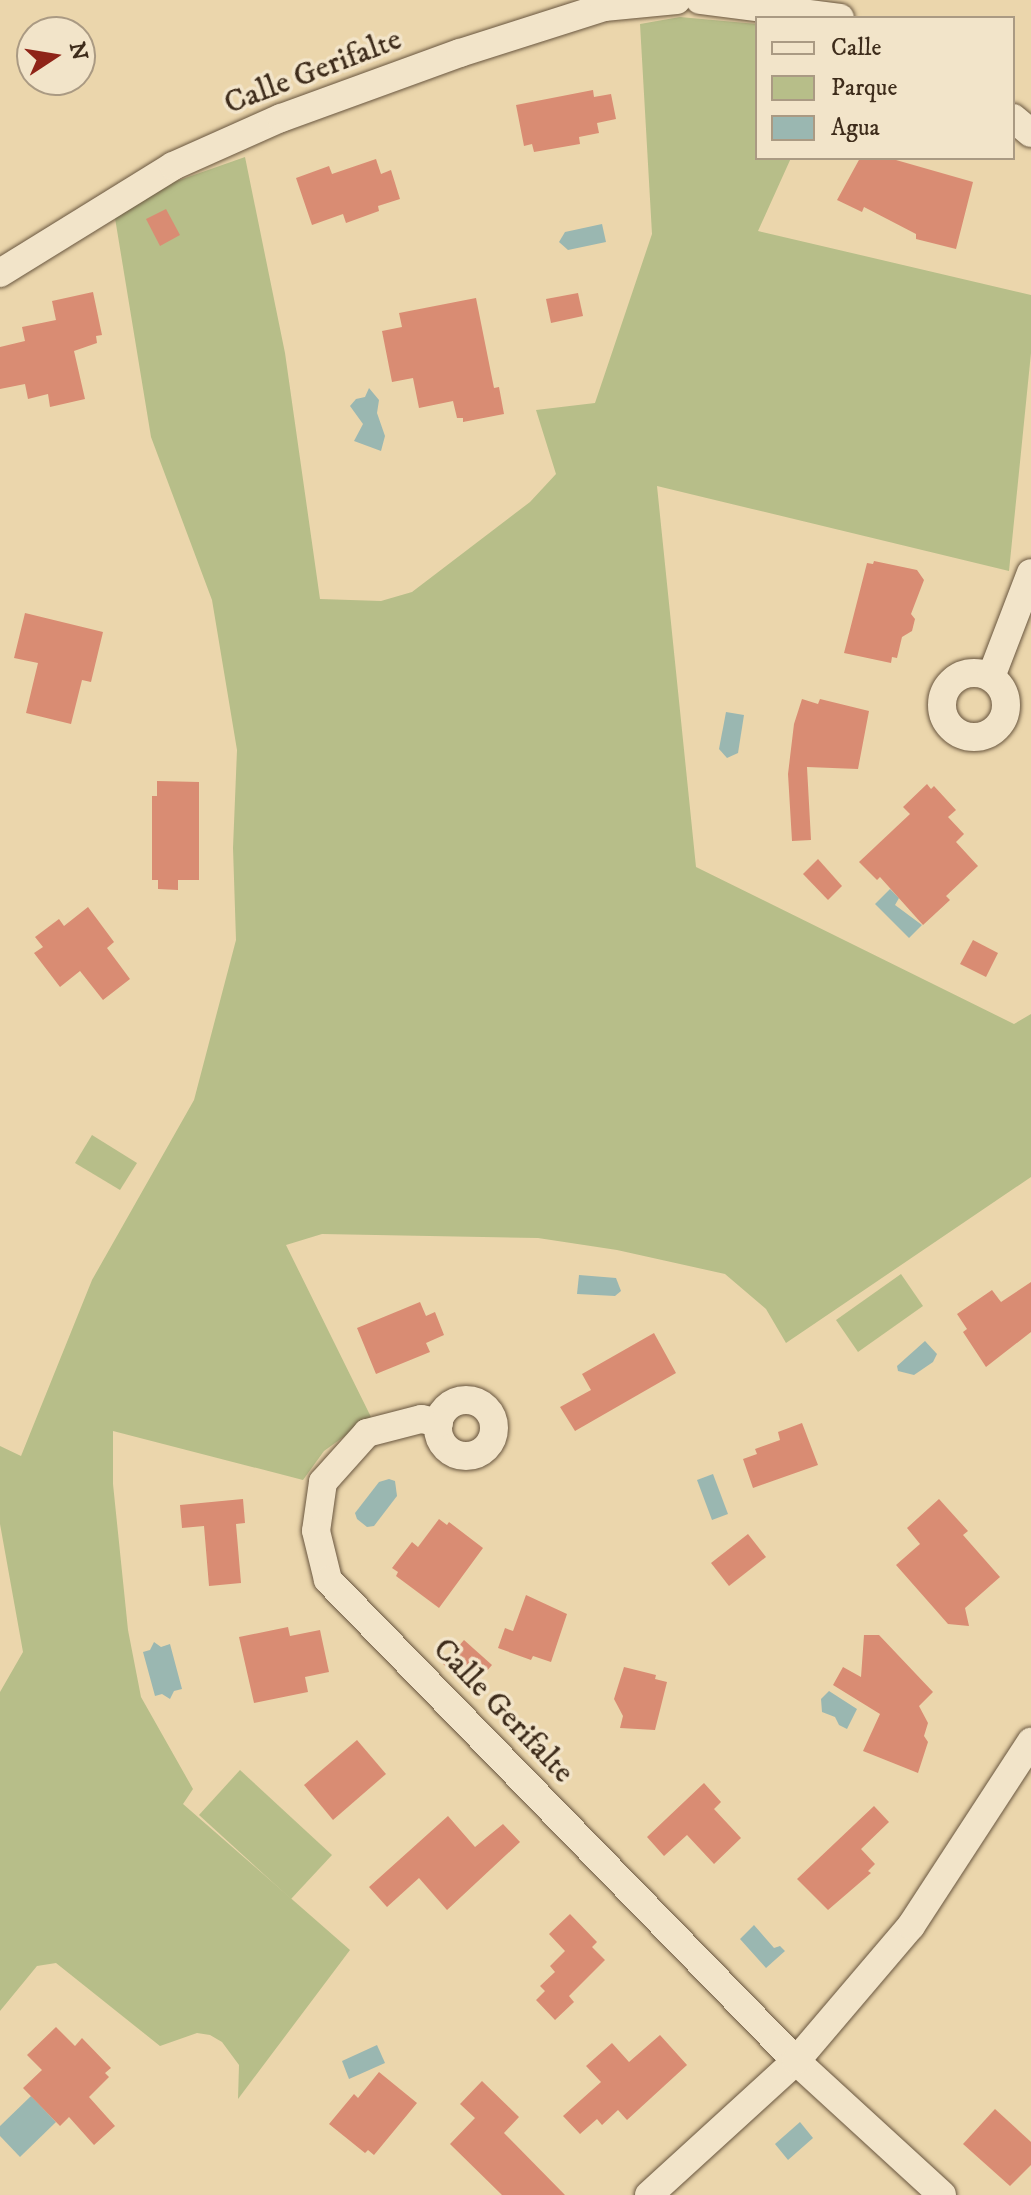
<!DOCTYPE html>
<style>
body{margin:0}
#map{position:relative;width:1031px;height:2195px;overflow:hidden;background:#ebd6ac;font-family:"IM FELL DW Pica",serif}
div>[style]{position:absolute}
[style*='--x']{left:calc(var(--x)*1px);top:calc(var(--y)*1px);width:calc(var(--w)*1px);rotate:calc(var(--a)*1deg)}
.green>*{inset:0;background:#b7be89}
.water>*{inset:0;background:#9ab7b1}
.building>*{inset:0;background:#d98c73}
.roads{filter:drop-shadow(0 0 2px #69563f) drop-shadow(0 0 2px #69563f)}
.minor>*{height:28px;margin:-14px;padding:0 14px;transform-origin:14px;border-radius:14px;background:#f2e4c9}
.minor>.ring{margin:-14px;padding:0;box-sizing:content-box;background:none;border:28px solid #f2e4c9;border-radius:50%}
span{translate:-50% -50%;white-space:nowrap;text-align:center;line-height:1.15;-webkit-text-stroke:7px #f2e4c9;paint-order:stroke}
.street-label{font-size:32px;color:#3e2c1b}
.legend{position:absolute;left:755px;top:16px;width:260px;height:144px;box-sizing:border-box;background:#f2e4c9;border:2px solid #aa9a83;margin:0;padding:10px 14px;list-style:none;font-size:24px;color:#3e2c1b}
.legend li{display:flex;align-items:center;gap:16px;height:40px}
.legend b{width:40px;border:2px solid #aa9a83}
.north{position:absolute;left:16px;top:16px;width:80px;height:80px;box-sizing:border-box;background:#f2e4c9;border:2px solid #aa9a83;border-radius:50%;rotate:78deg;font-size:22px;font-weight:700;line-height:32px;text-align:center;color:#3e2c1b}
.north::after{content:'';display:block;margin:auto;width:28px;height:36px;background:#8f2418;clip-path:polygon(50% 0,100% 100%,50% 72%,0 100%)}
</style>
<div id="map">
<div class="green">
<i style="clip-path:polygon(680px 17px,757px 24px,757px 158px,791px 158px,758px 231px,1031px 295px,1031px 353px,1009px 571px,657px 486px,696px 867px,1014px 1024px,1031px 1014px,1031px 1177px,786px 1343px,766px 1309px,725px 1274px,617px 1250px,538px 1238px,322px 1234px,286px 1245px,371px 1417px,324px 1451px,303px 1480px,113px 1431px,113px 1484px,128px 1630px,141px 1697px,193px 1789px,183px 1804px,350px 1950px,238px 2099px,239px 2065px,222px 2042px,210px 2035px,197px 2033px,160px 2046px,56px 1963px,37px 1966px,0 2011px,0 1692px,23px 1652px,0 1524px,0 1446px,21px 1456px,92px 1280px,194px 1100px,236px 940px,233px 848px,237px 750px,212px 600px,151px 437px,115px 218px,174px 182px,245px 157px,285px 353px,320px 599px,381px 601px,412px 592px,530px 502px,556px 474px,536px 410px,595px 403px,652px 234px,640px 24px)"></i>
<i style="clip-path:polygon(92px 1135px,137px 1163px,120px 1190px,75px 1163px)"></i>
<i style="clip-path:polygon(901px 1274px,923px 1306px,858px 1352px,836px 1320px)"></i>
<i style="clip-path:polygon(240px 1770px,332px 1855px,291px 1899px,199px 1815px)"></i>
</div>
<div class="water">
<i style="clip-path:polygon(602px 224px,606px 242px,568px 250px,559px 242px,565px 232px)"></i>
<i style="clip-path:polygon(369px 388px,379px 400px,377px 413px,385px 436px,381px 451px,354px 441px,363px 424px,350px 406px,356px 399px,365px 397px)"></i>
<i style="clip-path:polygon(726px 712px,744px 715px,738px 753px,727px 758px,719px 749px)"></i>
<i style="clip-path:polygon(890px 889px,899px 898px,895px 905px,922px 925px,909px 938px,875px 904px)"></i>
<i style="clip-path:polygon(579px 1275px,616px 1278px,621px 1291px,615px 1296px,577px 1294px)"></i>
<i style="clip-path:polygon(925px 1341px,937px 1354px,933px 1362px,914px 1375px,898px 1371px,897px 1366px)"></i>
<i style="clip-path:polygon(713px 1474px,728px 1514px,712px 1520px,697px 1480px)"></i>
<i style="clip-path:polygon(389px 1479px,395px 1481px,397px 1496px,374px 1526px,367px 1527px,357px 1519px,355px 1513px,379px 1482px)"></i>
<i style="clip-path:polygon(154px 1642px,161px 1647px,170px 1644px,182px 1689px,174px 1691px,170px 1699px,162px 1694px,155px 1696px,143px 1652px,150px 1650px)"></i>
<i style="clip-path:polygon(829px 1691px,857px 1709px,847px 1729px,839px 1725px,835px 1717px,822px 1712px,821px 1699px)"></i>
<i style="clip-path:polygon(754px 1925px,774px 1948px,780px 1946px,785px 1951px,766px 1968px,740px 1939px)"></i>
<i style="clip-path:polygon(377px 2045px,385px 2063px,349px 2079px,342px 2061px)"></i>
<i style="clip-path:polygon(31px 2096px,56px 2122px,20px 2157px,0 2136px,0 2126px)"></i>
<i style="clip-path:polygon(800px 2122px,813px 2138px,788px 2160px,775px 2144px)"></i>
</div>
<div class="building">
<i style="clip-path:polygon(593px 90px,594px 97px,611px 94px,616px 119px,597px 123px,599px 133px,579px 137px,580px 144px,534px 152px,532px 144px,524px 146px,516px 105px)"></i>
<i style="clip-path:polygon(860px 158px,889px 158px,973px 182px,956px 249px,916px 239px,916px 234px,864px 207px,862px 212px,837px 200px)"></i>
<i style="clip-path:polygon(376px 159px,381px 174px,391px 170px,400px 199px,378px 206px,379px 211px,346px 223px,343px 214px,312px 225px,296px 178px,329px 166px,332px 174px)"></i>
<i style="clip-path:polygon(166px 209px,180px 235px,160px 246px,146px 219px)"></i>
<i style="clip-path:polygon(93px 292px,102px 335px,96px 336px,97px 343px,74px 351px,85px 399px,50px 407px,48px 394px,28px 399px,25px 384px,0 389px,0 347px,25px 341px,22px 327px,56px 320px,52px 301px)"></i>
<i style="clip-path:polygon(578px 293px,583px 316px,551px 323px,546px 299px)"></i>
<i style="clip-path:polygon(476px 298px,494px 388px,499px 387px,504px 414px,463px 422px,463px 418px,457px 418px,453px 401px,419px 408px,413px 378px,392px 382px,382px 331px,402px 327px,399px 313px)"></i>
<i style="clip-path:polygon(874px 561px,917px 570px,924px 580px,911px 614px,915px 619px,912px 631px,902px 637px,897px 658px,892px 657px,891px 663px,844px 653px,867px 563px,873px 564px)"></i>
<i style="clip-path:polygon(25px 613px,103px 632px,91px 682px,82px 680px,71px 724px,26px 713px,38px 663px,14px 658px)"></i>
<i style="clip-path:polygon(802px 699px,818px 704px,820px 699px,869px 711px,858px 769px,807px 767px,811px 840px,792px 841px,788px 774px,794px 724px)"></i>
<i style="clip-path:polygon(157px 781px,199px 782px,199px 880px,178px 880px,178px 890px,158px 889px,158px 880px,152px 880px,152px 796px,157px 796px)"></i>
<i style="clip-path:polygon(927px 784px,931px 789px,934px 786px,956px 810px,948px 817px,964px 834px,956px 842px,978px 866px,946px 896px,950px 900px,923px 925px,880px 877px,877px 880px,859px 862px,910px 814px,903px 807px)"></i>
<i style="clip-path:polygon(818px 859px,842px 886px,828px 900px,803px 874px)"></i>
<i style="clip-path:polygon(88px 907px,114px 942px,107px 948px,130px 979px,103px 1000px,80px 971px,60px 987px,34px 953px,43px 947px,35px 937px,59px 919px,64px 926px)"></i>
<i style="clip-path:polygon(973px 940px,998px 953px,986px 977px,960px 964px)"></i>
<i style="clip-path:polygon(1031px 1282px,1031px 1332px,986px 1367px,963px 1332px,967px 1329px,957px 1314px,992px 1290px,1001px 1302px)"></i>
<i style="clip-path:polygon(420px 1302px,426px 1316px,435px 1312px,444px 1335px,426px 1343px,430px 1352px,376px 1374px,357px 1328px)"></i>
<i style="clip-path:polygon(654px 1333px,676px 1373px,575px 1431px,560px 1407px,591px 1390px,582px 1374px)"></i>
<i style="clip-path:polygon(802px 1423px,818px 1465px,753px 1488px,743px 1459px,757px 1454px,755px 1449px,780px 1440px,778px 1432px)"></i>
<i style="clip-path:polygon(243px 1499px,245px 1523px,236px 1524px,241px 1583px,209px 1586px,204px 1526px,182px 1528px,180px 1505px)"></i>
<i style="clip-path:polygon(939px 1499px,968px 1531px,963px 1535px,1000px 1577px,965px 1608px,969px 1626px,948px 1624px,896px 1565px,920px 1544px,907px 1528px)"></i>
<i style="clip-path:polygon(439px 1519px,447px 1525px,449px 1522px,483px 1548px,439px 1608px,396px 1576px,398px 1572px,392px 1568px,412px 1542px,418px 1547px)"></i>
<i style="clip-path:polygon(748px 1534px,766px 1557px,729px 1586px,711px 1563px)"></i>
<i style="clip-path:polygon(526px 1595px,567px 1614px,551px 1662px,533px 1656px,531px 1660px,498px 1648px,505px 1628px,513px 1631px)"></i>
<i style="clip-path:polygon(288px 1627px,290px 1636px,320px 1630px,329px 1672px,305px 1677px,308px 1692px,254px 1703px,239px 1637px)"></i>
<i style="clip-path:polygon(864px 1635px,879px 1635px,933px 1692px,919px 1706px,928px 1723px,924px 1736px,928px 1742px,918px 1773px,863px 1751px,880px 1714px,833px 1685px,843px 1667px,861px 1677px)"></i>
<i style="clip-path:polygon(464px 1640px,492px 1665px,471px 1689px,443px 1664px)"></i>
<i style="clip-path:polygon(624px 1667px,656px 1675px,655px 1679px,667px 1682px,655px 1730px,620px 1728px,623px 1716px,614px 1699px)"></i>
<i style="clip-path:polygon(357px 1740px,386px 1774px,333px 1820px,304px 1785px)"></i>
<i style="clip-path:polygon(704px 1783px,721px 1802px,714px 1809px,741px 1838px,714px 1864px,687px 1835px,664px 1856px,647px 1837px)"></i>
<i style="clip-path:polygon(874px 1806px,889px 1822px,861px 1849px,875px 1864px,868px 1871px,871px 1873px,828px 1910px,797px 1879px)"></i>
<i style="clip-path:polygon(448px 1816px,475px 1847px,503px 1824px,520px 1842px,447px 1910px,419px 1878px,387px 1907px,369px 1887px)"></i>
<i style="clip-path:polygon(570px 1914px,597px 1942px,592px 1947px,605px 1960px,569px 1996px,574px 2002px,555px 2020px,536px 2000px,545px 1991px,540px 1986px,555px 1972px,550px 1966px,565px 1951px,549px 1934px)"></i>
<i style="clip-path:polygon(56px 2027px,75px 2046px,82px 2038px,111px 2068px,105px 2073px,109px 2077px,89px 2097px,115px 2126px,94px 2145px,69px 2117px,60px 2126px,23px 2088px,42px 2070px,27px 2055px)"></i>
<i style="clip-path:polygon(660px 2035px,687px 2065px,627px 2120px,618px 2110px,602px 2125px,597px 2119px,580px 2134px,563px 2116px,601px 2082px,586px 2066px,612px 2043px,629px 2062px)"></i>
<i style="clip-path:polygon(379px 2072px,417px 2103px,374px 2155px,368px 2150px,365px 2153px,329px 2124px,354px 2094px,358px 2098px)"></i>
<i style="clip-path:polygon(482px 2081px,519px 2117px,504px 2133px,565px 2195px,502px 2195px,450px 2144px,475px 2118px,460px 2104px)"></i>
<i style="clip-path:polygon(995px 2109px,1031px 2142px,1031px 2165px,1010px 2186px,963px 2144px)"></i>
</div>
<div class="roads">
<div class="minor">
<i style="--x:700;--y:0;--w:141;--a:7.3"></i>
<i style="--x:1013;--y:118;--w:23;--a:40"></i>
<i style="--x:0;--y:273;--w:203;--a:-31.7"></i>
<i style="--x:173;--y:166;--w:118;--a:-24"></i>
<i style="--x:281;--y:118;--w:190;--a:-20"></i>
<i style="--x:460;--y:53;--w:151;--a:-17.7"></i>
<i style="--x:604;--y:7;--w:73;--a:-5.5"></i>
<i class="ring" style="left:942px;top:673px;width:36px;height:36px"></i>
<i style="--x:991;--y:677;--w:111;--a:-69"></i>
<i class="ring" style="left:438px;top:1400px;width:28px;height:28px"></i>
<i style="--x:439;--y:1423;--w:18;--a:-167"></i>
<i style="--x:421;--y:1419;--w:56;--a:165.5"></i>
<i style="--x:367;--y:1433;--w:66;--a:131.9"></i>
<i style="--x:323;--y:1482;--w:49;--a:98.1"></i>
<i style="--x:316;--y:1531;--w:50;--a:76.2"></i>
<i style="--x:328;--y:1580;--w:671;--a:45.78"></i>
<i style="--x:796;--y:2061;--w:198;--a:42.5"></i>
<i style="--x:649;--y:2195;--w:199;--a:-42.4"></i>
<i style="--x:796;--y:2061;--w:177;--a:-49.6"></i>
<i style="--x:911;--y:1926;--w:220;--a:-56.9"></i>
</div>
</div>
<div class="street-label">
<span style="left:313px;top:72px;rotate:-21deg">Calle Gerifalte</span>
<span style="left:503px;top:1711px;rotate:46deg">Calle Gerifalte</span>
</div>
<ul class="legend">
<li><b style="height:10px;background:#f2e4c9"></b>Calle</li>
<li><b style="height:22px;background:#b7be89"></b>Parque</li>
<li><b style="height:22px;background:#9ab7b1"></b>Agua</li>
</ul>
<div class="north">N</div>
</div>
